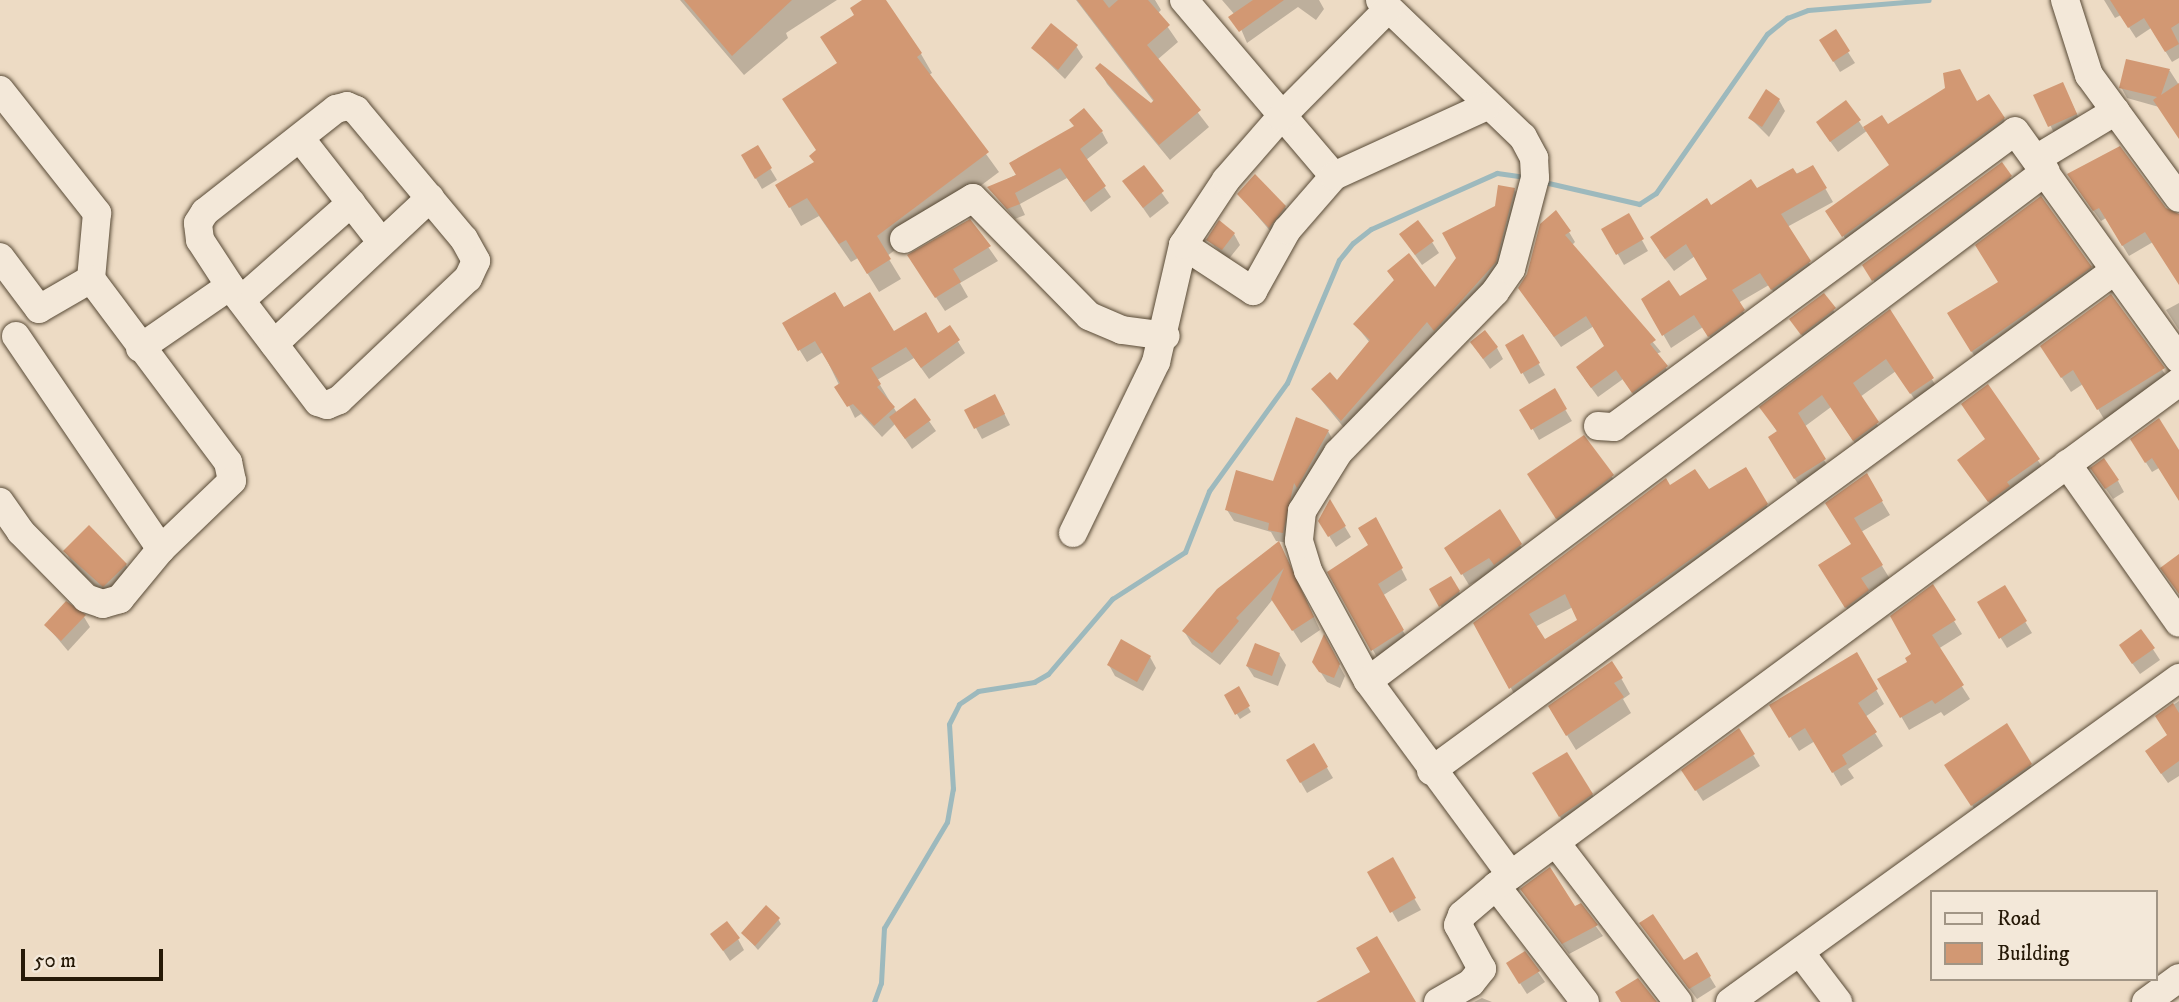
<!DOCTYPE html>
<style>
body{margin:0}
#map{position:relative;width:2179px;height:1002px;overflow:hidden;background:#eddbc4;font-family:"IM FELL DW Pica",serif}
div>[style]{position:absolute}
[style*='--x']{left:calc(var(--x)*1px);top:calc(var(--y)*1px);width:calc(var(--w)*1px);rotate:calc(var(--a)*1deg)}
.shadow>*{inset:0;background:#0003}
.stream>*{height:5px;margin:-2.5px;padding:0 2.5px;transform-origin:2.5px;border-radius:2.5px;background:#9db9bd}
.building>*{inset:0;background:#d29873}
.roads{filter:drop-shadow(0 0 2px #584a36) drop-shadow(0 0 2px #584a36)}
.minor>*{height:28px;margin:-14px;padding:0 14px;transform-origin:14px;border-radius:14px;background:#f3e8d9}
span{translate:-50% -50%;white-space:nowrap;text-align:center;line-height:1.15;-webkit-text-stroke:5px #f3e8d9;paint-order:stroke}
.legend{position:absolute;left:1930px;top:890px;width:228px;height:91px;box-sizing:border-box;background:#f3e8d9;border:2px solid #a19585;margin:0;padding:9px 12px;list-style:none;font-size:21px;color:#261907}
.legend li{display:flex;align-items:center;gap:14px;height:35px}
.legend b{width:35px;border:2px solid #a19585}
.scale{position:absolute;left:21px;top:949px;width:142px;height:32px;box-sizing:border-box;border:4px solid #261907;border-top:0;padding-left:9px;font-size:21px;line-height:24px;white-space:nowrap;color:#261907;-webkit-text-stroke:5px #f3e8d9;paint-order:stroke}
</style>
<div id="map">
<div class="shadow">
<i style="clip-path:polygon(680px 0,837px 0,786px 33px,788px 38px,744px 75px)"></i>
<i style="clip-path:polygon(865px 0,884px 0,921px 54px,932px 73px,929px 75px,999px 172px,887px 256px,901px 279px,879px 292px,858px 258px,851px 262px,819px 216px,801px 226px,777px 185px,815px 163px,838px 64px)"></i>
<i style="clip-path:polygon(1076px 0,1155px 0,1161px 10px,1158px 13px,1178px 42px,1157px 60px,1209px 127px,1170px 160px,1107px 84px,1098px 68px,1151px 105px,1154px 102px)"></i>
<i style="clip-path:polygon(1222px 0,1319px 0,1324px 9px,1316px 20px,1298px 7px,1247px 43px,1235px 15px)"></i>
<i style="clip-path:polygon(2104px 0,2179px 0,2179px 58px,2172px 62px,2151px 28px,2136px 38px,2121px 15px,2115px 18px)"></i>
<i style="clip-path:polygon(1835px 32px,1855px 63px,1840px 72px,1821px 41px)"></i>
<i style="clip-path:polygon(1076px 46px,1083px 57px,1065px 79px,1033px 48px)"></i>
<i style="clip-path:polygon(2127px 61px,2170px 71px,2179px 85px,2179px 137px,2159px 107px,2127px 98px,2121px 87px)"></i>
<i style="clip-path:polygon(1947px 88px,2004px 119px,2010px 129px,1851px 247px,1834px 222px,1891px 166px,1868px 130px,1838px 152px,1824px 133px,1846px 102px,1864px 129px,1882px 117px,1888px 126px)"></i>
<i style="clip-path:polygon(2068px 95px,2082px 125px,2056px 137px,2036px 96px)"></i>
<i style="clip-path:polygon(1779px 100px,1785px 111px,1769px 137px,1750px 118px)"></i>
<i style="clip-path:polygon(1102px 132px,1108px 143px,1086px 160px,1111px 197px,1091px 212px,1067px 178px,1020px 204px,1025px 215px,1015px 219px,989px 188px)"></i>
<i style="clip-path:polygon(757px 147px,777px 180px,762px 189px,743px 156px)"></i>
<i style="clip-path:polygon(1143px 167px,1169px 203px,1150px 218px,1125px 182px)"></i>
<i style="clip-path:polygon(1813px 167px,1833px 202px,1787px 227px,1817px 275px,1780px 302px,1769px 285px,1738px 303px,1751px 324px,1717px 348px,1703px 327px,1671px 348px,1643px 299px,1679px 299px,1709px 279px,1695px 256px,1674px 271px,1659px 251px,1711px 207px)"></i>
<i style="clip-path:polygon(2010px 177px,2018px 190px,1881px 292px,1872px 278px)"></i>
<i style="clip-path:polygon(2075px 185px,2164px 209px,2179px 223px,2179px 283px,2153px 242px,2129px 256px,2106px 218px,2101px 221px)"></i>
<i style="clip-path:polygon(1514px 189px,1522px 203px,1503px 276px,1349px 434px,1313px 390px,1337px 383px,1370px 343px,1355px 324px,1395px 282px,1389px 271px,1435px 290px)"></i>
<i style="clip-path:polygon(1239px 194px,1285px 207px,1291px 218px,1276px 238px)"></i>
<i style="clip-path:polygon(1628px 215px,1648px 251px,1624px 265px,1604px 230px)"></i>
<i style="clip-path:polygon(970px 221px,998px 261px,960px 283px,968px 297px,945px 311px,918px 270px)"></i>
<i style="clip-path:polygon(1542px 225px,1569px 232px,1575px 242px,1572px 245px,1661px 352px,1656px 354px,1673px 378px,1639px 403px,1623px 379px,1598px 397px,1584px 378px,1606px 347px,1594px 326px,1561px 347px,1527px 299px)"></i>
<i style="clip-path:polygon(1234px 234px,1240px 245px,1228px 260px,1208px 240px)"></i>
<i style="clip-path:polygon(1432px 242px,1439px 253px,1422px 265px,1408px 245px)"></i>
<i style="clip-path:polygon(2091px 267px,2098px 281px,1980px 365px,1949px 314px)"></i>
<i style="clip-path:polygon(1823px 295px,1840px 320px,1808px 344px,1791px 319px)"></i>
<i style="clip-path:polygon(2111px 296px,2172px 384px,2107px 424px,2083px 384px,2071px 392px,2051px 361px)"></i>
<i style="clip-path:polygon(2179px 303px,2179px 330px,2166px 310px)"></i>
<i style="clip-path:polygon(844px 310px,893px 333px,937px 335px,949px 327px,965px 353px,929px 379px,914px 358px,877px 380px,897px 413px,929px 421px,936px 431px,912px 449px,895px 424px,882px 437px,861px 414px,855px 418px,823px 352px,807px 362px,784px 324px)"></i>
<i style="clip-path:polygon(1889px 312px,1940px 392px,1919px 406px,1896px 371px,1860px 397px,1885px 437px,1862px 454px,1831px 407px,1804px 427px,1832px 473px,1803px 492px,1778px 452px,1778px 433px,1762px 408px)"></i>
<i style="clip-path:polygon(1523px 337px,1545px 375px,1529px 384px,1507px 346px)"></i>
<i style="clip-path:polygon(1472px 343px,1497px 348px,1503px 359px,1490px 369px)"></i>
<i style="clip-path:polygon(1988px 386px,2047px 474px,1998px 515px,1959px 460px,1986px 440px)"></i>
<i style="clip-path:polygon(1554px 391px,1572px 421px,1539px 440px,1522px 410px)"></i>
<i style="clip-path:polygon(1001px 407px,1010px 425px,982px 439px,966px 410px)"></i>
<i style="clip-path:polygon(1328px 431px,1334px 442px,1289px 543px,1276px 541px,1271px 532px,1234px 521px,1227px 510px,1274px 483px)"></i>
<i style="clip-path:polygon(1584px 437px,1621px 490px,1565px 532px,1538px 489px)"></i>
<i style="clip-path:polygon(2138px 450px,2179px 451px,2179px 499px,2159px 468px,2152px 472px)"></i>
<i style="clip-path:polygon(evenodd,1745px 469px,1774px 518px,1518px 701px,1476px 623px,1670px 488px,1708px 492px,1745px 469px,1573px 607px,1580px 620px,1544px 642px,1535px 627px,1573px 607px)"></i>
<i style="clip-path:polygon(1866px 475px,1890px 515px,1861px 532px,1890px 579px,1868px 592px,1875px 604px,1854px 620px,1828px 579px,1853px 545px,1835px 517px)"></i>
<i style="clip-path:polygon(2099px 479px,2118px 481px,2124px 492px,2113px 499px)"></i>
<i style="clip-path:polygon(1499px 512px,1527px 556px,1469px 585px,1447px 549px)"></i>
<i style="clip-path:polygon(1320px 521px,1345px 527px,1351px 537px,1336px 547px)"></i>
<i style="clip-path:polygon(1382px 530px,1407px 580px,1382px 596px,1409px 641px,1379px 661px,1330px 572px,1370px 546px)"></i>
<i style="clip-path:polygon(65px 551px,126px 565px,135px 582px,114px 602px,75px 568px)"></i>
<i style="clip-path:polygon(1286px 557px,1320px 630px,1301px 643px,1273px 599px,1220px 665px,1192px 644px,1184px 631px)"></i>
<i style="clip-path:polygon(1451px 578px,1465px 602px,1447px 616px,1431px 590px)"></i>
<i style="clip-path:polygon(1933px 587px,1962px 634px,1938px 649px,1970px 699px,1944px 716px,1941px 712px,1909px 730px,1880px 680px,1910px 663px)"></i>
<i style="clip-path:polygon(2004px 587px,2032px 633px,2007px 648px,1979px 603px)"></i>
<i style="clip-path:polygon(84px 617px,90px 627px,68px 651px,46px 625px)"></i>
<i style="clip-path:polygon(2141px 631px,2160px 660px,2140px 674px,2127px 656px)"></i>
<i style="clip-path:polygon(1324px 638px,1345px 676px,1340px 688px,1327px 682px,1314px 662px)"></i>
<i style="clip-path:polygon(1279px 654px,1286px 665px,1278px 686px,1254px 677px,1247px 666px)"></i>
<i style="clip-path:polygon(1856px 654px,1884px 704px,1865px 717px,1883px 746px,1848px 769px,1854px 778px,1841px 786px,1815px 741px,1799px 751px,1779px 719px)"></i>
<i style="clip-path:polygon(1150px 657px,1156px 668px,1143px 691px,1115px 676px,1109px 665px)"></i>
<i style="clip-path:polygon(1621px 678px,1630px 694px,1623px 699px,1631px 713px,1576px 750px,1550px 707px)"></i>
<i style="clip-path:polygon(1238px 689px,1251px 712px,1240px 719px,1226px 696px)"></i>
<i style="clip-path:polygon(2179px 701px,2179px 776px,2168px 783px,2153px 762px,2169px 736px,2157px 716px)"></i>
<i style="clip-path:polygon(1738px 730px,1760px 766px,1703px 801px,1690px 781px)"></i>
<i style="clip-path:polygon(1314px 746px,1333px 778px,1307px 793px,1288px 760px)"></i>
<i style="clip-path:polygon(2030px 765px,2038px 779px,1981px 819px,1955px 779px)"></i>
<i style="clip-path:polygon(1544px 791px,1592px 794px,1601px 811px,1570px 833px)"></i>
<i style="clip-path:polygon(1392px 860px,1421px 910px,1398px 922px,1370px 873px)"></i>
<i style="clip-path:polygon(1522px 890px,1574px 909px,1580px 905px,1603px 936px,1569px 954px)"></i>
<i style="clip-path:polygon(778px 919px,781px 924px,758px 950px,743px 933px)"></i>
<i style="clip-path:polygon(1641px 924px,1683px 962px,1696px 954px,1716px 987px,1697px 999px)"></i>
<i style="clip-path:polygon(712px 934px,738px 939px,744px 950px,730px 961px)"></i>
<i style="clip-path:polygon(1538px 972px,1545px 982px,1527px 994px,1514px 974px)"></i>
<i style="clip-path:polygon(1482px 998px,1492px 1002px,1474px 1002px)"></i>
</div>
<div class="stream">
<i style="--x:1544;--y:182;--w:98;--a:13"></i>
<i style="--x:1639;--y:204;--w:20;--a:-33"></i>
<i style="--x:1656;--y:193;--w:194;--a:-55.1"></i>
<i style="--x:1767;--y:34;--w:26;--a:-39"></i>
<i style="--x:1787;--y:18;--w:22;--a:-21"></i>
<i style="--x:1808;--y:10;--w:121;--a:-4.7"></i>
<i style="--x:874;--y:1002;--w:20;--a:-70"></i>
<i style="--x:881;--y:983;--w:55;--a:-86.9"></i>
<i style="--x:884;--y:928;--w:123;--a:-59.3"></i>
<i style="--x:947;--y:822;--w:34;--a:-80"></i>
<i style="--x:953;--y:789;--w:65;--a:-93.5"></i>
<i style="--x:949;--y:724;--w:22;--a:-63"></i>
<i style="--x:959;--y:704;--w:23;--a:-34"></i>
<i style="--x:978;--y:691;--w:57;--a:-9.1"></i>
<i style="--x:1034;--y:682;--w:16;--a:-30"></i>
<i style="--x:1048;--y:674;--w:99;--a:-49.5"></i>
<i style="--x:1112;--y:599;--w:87;--a:-32.8"></i>
<i style="--x:1185;--y:552;--w:66;--a:-68.5"></i>
<i style="--x:1209;--y:491;--w:133;--a:-54.2"></i>
<i style="--x:1287;--y:383;--w:134;--a:-67.1"></i>
<i style="--x:1339;--y:260;--w:22;--a:-51"></i>
<i style="--x:1353;--y:243;--w:23;--a:-38"></i>
<i style="--x:1371;--y:229;--w:138;--a:-24"></i>
<i style="--x:1497;--y:173;--w:30;--a:8"></i>
</div>
<div class="building">
<i style="clip-path:polygon(684px 0,792px 0,732px 56px)"></i>
<i style="clip-path:polygon(862px 0,886px 0,922px 53px,917px 57px,989px 152px,877px 236px,891px 259px,867px 274px,846px 240px,839px 244px,807px 198px,789px 208px,775px 185px,814px 162px,809px 156px,816px 150px,782px 99px,837px 63px,820px 37px,854px 15px,850px 8px)"></i>
<i style="clip-path:polygon(1077px 0,1103px 0,1109px 8px,1118px 0,1148px 0,1170px 25px,1147px 45px,1201px 110px,1159px 145px,1095px 68px,1100px 63px,1151px 103px,1154px 100px)"></i>
<i style="clip-path:polygon(1253px 0,1284px 0,1239px 32px,1228px 17px)"></i>
<i style="clip-path:polygon(2110px 0,2179px 0,2179px 23px,2171px 28px,2179px 44px,2165px 52px,2144px 18px,2128px 28px)"></i>
<i style="clip-path:polygon(1051px 23px,1078px 45px,1058px 70px,1031px 48px)"></i>
<i style="clip-path:polygon(1836px 29px,1850px 51px,1833px 62px,1819px 40px)"></i>
<i style="clip-path:polygon(2126px 59px,2170px 69px,2161px 95px,2179px 83px,2179px 139px,2153px 100px,2157px 97px,2119px 88px)"></i>
<i style="clip-path:polygon(1960px 69px,1977px 101px,1989px 94px,2005px 118px,1842px 237px,1825px 211px,1889px 165px,1863px 127px,1882px 115px,1888px 124px,1945px 88px,1943px 73px)"></i>
<i style="clip-path:polygon(2063px 82px,2077px 114px,2048px 127px,2033px 95px)"></i>
<i style="clip-path:polygon(1766px 89px,1780px 99px,1762px 127px,1748px 118px)"></i>
<i style="clip-path:polygon(1846px 100px,1861px 120px,1830px 142px,1816px 122px)"></i>
<i style="clip-path:polygon(1084px 108px,1103px 131px,1080px 149px,1106px 186px,1084px 202px,1060px 168px,1015px 193px,1020px 204px,1007px 209px,987px 187px,1016px 175px,1009px 163px,1074px 126px,1069px 120px)"></i>
<i style="clip-path:polygon(758px 145px,772px 168px,755px 179px,741px 155px)"></i>
<i style="clip-path:polygon(2120px 146px,2166px 208px,2179px 214px,2179px 285px,2145px 232px,2122px 246px,2099px 208px,2093px 211px,2067px 174px)"></i>
<i style="clip-path:polygon(2002px 162px,2012px 176px,1872px 281px,1862px 265px)"></i>
<i style="clip-path:polygon(1144px 165px,1164px 191px,1143px 208px,1122px 181px)"></i>
<i style="clip-path:polygon(1813px 165px,1827px 188px,1781px 214px,1811px 261px,1771px 290px,1760px 273px,1732px 290px,1745px 310px,1708px 337px,1694px 315px,1662px 336px,1641px 299px,1669px 280px,1680px 296px,1707px 279px,1686px 244px,1665px 259px,1650px 237px,1707px 198px,1711px 205px,1751px 179px,1757px 188px,1793px 168px,1797px 174px)"></i>
<i style="clip-path:polygon(1255px 174px,1286px 206px,1269px 228px,1237px 194px)"></i>
<i style="clip-path:polygon(1498px 185px,1515px 188px,1496px 262px,1434px 331px,1427px 322px,1341px 421px,1311px 389px,1330px 372px,1337px 380px,1370px 340px,1353px 324px,1394px 280px,1387px 271px,1409px 253px,1435px 287px,1456px 258px,1442px 233px,1495px 206px)"></i>
<i style="clip-path:polygon(2041px 196px,2092px 267px,1971px 352px,1947px 313px,1998px 282px,1975px 245px)"></i>
<i style="clip-path:polygon(1556px 210px,1571px 231px,1565px 235px,1656px 340px,1650px 344px,1668px 366px,1632px 393px,1616px 370px,1591px 388px,1576px 367px,1604px 346px,1586px 316px,1554px 337px,1518px 288px,1527px 274px,1540px 224px)"></i>
<i style="clip-path:polygon(1629px 213px,1644px 239px,1616px 255px,1601px 229px)"></i>
<i style="clip-path:polygon(970px 219px,991px 246px,953px 269px,961px 282px,935px 298px,907px 255px)"></i>
<i style="clip-path:polygon(1219px 220px,1235px 233px,1222px 250px,1206px 240px)"></i>
<i style="clip-path:polygon(1418px 220px,1434px 241px,1415px 255px,1399px 234px)"></i>
<i style="clip-path:polygon(835px 292px,844px 307px,870px 292px,894px 331px,926px 312px,938px 333px,950px 325px,960px 340px,921px 368px,906px 347px,871px 368px,881px 384px,877px 387px,895px 407px,874px 426px,853px 404px,847px 407px,834px 387px,840px 383px,815px 341px,798px 351px,782px 323px)"></i>
<i style="clip-path:polygon(1824px 293px,1836px 308px,1801px 335px,1789px 319px)"></i>
<i style="clip-path:polygon(2111px 294px,2165px 368px,2097px 410px,2073px 370px,2061px 378px,2040px 346px)"></i>
<i style="clip-path:polygon(1890px 309px,1934px 378px,1910px 394px,1886px 359px,1853px 383px,1879px 422px,1853px 441px,1822px 395px,1798px 413px,1826px 459px,1794px 479px,1768px 437px,1777px 431px,1759px 407px)"></i>
<i style="clip-path:polygon(1485px 330px,1498px 347px,1483px 359px,1470px 342px)"></i>
<i style="clip-path:polygon(1523px 334px,1540px 363px,1521px 374px,1505px 345px)"></i>
<i style="clip-path:polygon(1988px 384px,2040px 459px,2007px 482px,2010px 486px,1988px 502px,1957px 460px,1985px 439px,1961px 404px)"></i>
<i style="clip-path:polygon(1555px 388px,1567px 409px,1531px 430px,1519px 410px)"></i>
<i style="clip-path:polygon(995px 394px,1005px 414px,974px 429px,964px 410px)"></i>
<i style="clip-path:polygon(915px 398px,931px 420px,905px 439px,889px 417px)"></i>
<i style="clip-path:polygon(1296px 417px,1329px 430px,1297px 488px,1294px 483px,1283px 533px,1268px 530px,1269px 523px,1225px 510px,1236px 470px,1273px 481px)"></i>
<i style="clip-path:polygon(2159px 418px,2179px 450px,2179px 501px,2152px 458px,2145px 463px,2130px 439px)"></i>
<i style="clip-path:polygon(1584px 435px,1614px 475px,1556px 519px,1527px 474px)"></i>
<i style="clip-path:polygon(2104px 458px,2119px 480px,2105px 489px,2090px 468px)"></i>
<i style="clip-path:polygon(evenodd,1746px 467px,1768px 504px,1509px 689px,1473px 623px,1666px 478px,1670px 485px,1695px 469px,1709px 489px,1746px 467px,1565px 594px,1577px 620px,1545px 639px,1529px 614px,1565px 594px)"></i>
<i style="clip-path:polygon(1867px 473px,1883px 501px,1854px 518px,1883px 565px,1861px 578px,1869px 590px,1845px 608px,1818px 565px,1851px 544px,1825px 503px)"></i>
<i style="clip-path:polygon(1330px 499px,1346px 526px,1328px 537px,1318px 521px)"></i>
<i style="clip-path:polygon(1500px 509px,1522px 544px,1494px 565px,1489px 558px,1461px 575px,1444px 548px)"></i>
<i style="clip-path:polygon(1376px 517px,1403px 568px,1378px 584px,1404px 630px,1371px 651px,1327px 572px,1368px 545px,1358px 528px)"></i>
<i style="clip-path:polygon(89px 525px,127px 564px,103px 587px,63px 551px)"></i>
<i style="clip-path:polygon(1279px 541px,1314px 617px,1292px 631px,1271px 599px,1284px 568px,1236px 618px,1239px 621px,1212px 653px,1182px 631px,1217px 589px)"></i>
<i style="clip-path:polygon(2179px 554px,2179px 594px,2160px 568px)"></i>
<i style="clip-path:polygon(1451px 576px,1460px 591px,1439px 607px,1429px 589px)"></i>
<i style="clip-path:polygon(1933px 584px,1956px 620px,1932px 635px,1964px 685px,1935px 704px,1932px 700px,1900px 718px,1877px 679px,1907px 662px,1905px 658px,1911px 654px,1890px 616px)"></i>
<i style="clip-path:polygon(2005px 585px,2027px 621px,1999px 639px,1977px 602px)"></i>
<i style="clip-path:polygon(66px 601px,86px 615px,61px 641px,44px 625px)"></i>
<i style="clip-path:polygon(2141px 629px,2155px 648px,2132px 664px,2119px 645px)"></i>
<i style="clip-path:polygon(1324px 634px,1340px 664px,1334px 678px,1319px 672px,1312px 662px)"></i>
<i style="clip-path:polygon(1121px 639px,1151px 656px,1137px 682px,1107px 665px)"></i>
<i style="clip-path:polygon(1255px 643px,1280px 653px,1272px 676px,1246px 666px)"></i>
<i style="clip-path:polygon(1857px 652px,1878px 689px,1858px 703px,1877px 732px,1842px 755px,1847px 764px,1832px 773px,1805px 728px,1789px 738px,1769px 705px)"></i>
<i style="clip-path:polygon(1612px 661px,1623px 678px,1614px 683px,1624px 697px,1566px 736px,1548px 706px)"></i>
<i style="clip-path:polygon(1239px 686px,1250px 706px,1235px 715px,1224px 695px)"></i>
<i style="clip-path:polygon(2173px 703px,2179px 713px,2179px 761px,2161px 774px,2145px 751px,2167px 735px,2155px 716px)"></i>
<i style="clip-path:polygon(2007px 723px,2032px 764px,1971px 806px,1944px 765px)"></i>
<i style="clip-path:polygon(1739px 728px,1755px 754px,1695px 791px,1681px 770px)"></i>
<i style="clip-path:polygon(1314px 743px,1328px 767px,1300px 783px,1286px 760px)"></i>
<i style="clip-path:polygon(1567px 752px,1593px 794px,1559px 817px,1532px 773px)"></i>
<i style="clip-path:polygon(1393px 857px,1416px 898px,1390px 913px,1367px 872px)"></i>
<i style="clip-path:polygon(1550px 867px,1575px 906px,1581px 903px,1598px 925px,1562px 944px,1520px 889px)"></i>
<i style="clip-path:polygon(766px 905px,780px 918px,755px 946px,741px 933px)"></i>
<i style="clip-path:polygon(1653px 914px,1684px 960px,1697px 952px,1711px 976px,1689px 989px,1639px 923px)"></i>
<i style="clip-path:polygon(727px 921px,740px 938px,723px 951px,710px 934px)"></i>
<i style="clip-path:polygon(1377px 936px,1416px 1002px,1316px 1002px,1370px 972px,1356px 948px)"></i>
<i style="clip-path:polygon(1525px 951px,1540px 971px,1519px 984px,1506px 963px)"></i>
<i style="clip-path:polygon(1638px 978px,1657px 1002px,1621px 1002px,1615px 992px)"></i>
</div>
<div class="roads">
<div class="minor">
<i style="--x:1184;--y:0;--w:231;--a:49.6"></i>
<i style="--x:1380;--y:0;--w:198;--a:43.8"></i>
<i style="--x:1523;--y:137;--w:24;--a:62"></i>
<i style="--x:1534;--y:158;--w:20;--a:87"></i>
<i style="--x:1535;--y:178;--w:94;--a:104.8"></i>
<i style="--x:1511;--y:269;--w:28;--a:125"></i>
<i style="--x:1495;--y:292;--w:225;--a:134.3"></i>
<i style="--x:1338;--y:453;--w:68;--a:121.8"></i>
<i style="--x:1302;--y:511;--w:30;--a:96"></i>
<i style="--x:1299;--y:541;--w:31;--a:73"></i>
<i style="--x:1308;--y:571;--w:125;--a:61.4"></i>
<i style="--x:1368;--y:681;--w:241;--a:53.6"></i>
<i style="--x:2065;--y:0;--w:79;--a:72.3"></i>
<i style="--x:2089;--y:75;--w:152;--a:53.8"></i>
<i style="--x:0;--y:90;--w:157;--a:51.7"></i>
<i style="--x:97;--y:213;--w:66;--a:95.2"></i>
<i style="--x:347;--y:106;--w:10;--a:24"></i>
<i style="--x:356;--y:110;--w:168;--a:50.1"></i>
<i style="--x:464;--y:239;--w:25;--a:61"></i>
<i style="--x:476;--y:261;--w:19;--a:115"></i>
<i style="--x:468;--y:278;--w:178;--a:136.6"></i>
<i style="--x:339;--y:400;--w:13;--a:157"></i>
<i style="--x:327;--y:405;--w:9;--a:-162"></i>
<i style="--x:318;--y:402;--w:146;--a:-127.2"></i>
<i style="--x:230;--y:286;--w:55;--a:-123.1"></i>
<i style="--x:200;--y:240;--w:17;--a:-97"></i>
<i style="--x:198;--y:223;--w:13;--a:-58"></i>
<i style="--x:205;--y:212;--w:167;--a:-38.2"></i>
<i style="--x:336;--y:109;--w:11;--a:-15"></i>
<i style="--x:300;--y:138;--w:130;--a:51.9"></i>
<i style="--x:2036;--y:159;--w:93;--a:-31"></i>
<i style="--x:904;--y:239;--w:80;--a:-30.7"></i>
<i style="--x:973;--y:198;--w:165;--a:45.5"></i>
<i style="--x:1089;--y:316;--w:36;--a:23"></i>
<i style="--x:1122;--y:330;--w:44;--a:7.8"></i>
<i style="--x:1183;--y:245;--w:84;--a:33.3"></i>
<i style="--x:1253;--y:291;--w:70;--a:-60.9"></i>
<i style="--x:1287;--y:230;--w:72;--a:-49"></i>
<i style="--x:1334;--y:176;--w:168;--a:-24.6"></i>
<i style="--x:0;--y:257;--w:65;--a:53.1"></i>
<i style="--x:39;--y:309;--w:60;--a:-30"></i>
<i style="--x:91;--y:279;--w:229;--a:53.2"></i>
<i style="--x:228;--y:462;--w:19;--a:78"></i>
<i style="--x:232;--y:481;--w:98;--a:136.2"></i>
<i style="--x:161;--y:549;--w:65;--a:129.4"></i>
<i style="--x:120;--y:599;--w:18;--a:164"></i>
<i style="--x:103;--y:604;--w:18;--a:-161"></i>
<i style="--x:86;--y:598;--w:93;--a:-134.6"></i>
<i style="--x:21;--y:532;--w:37;--a:-125"></i>
<i style="--x:241;--y:300;--w:147;--a:-41.4"></i>
<i style="--x:16;--y:336;--w:258;--a:55.8"></i>
<i style="--x:274;--y:344;--w:214;--a:-43.1"></i>
<i style="--x:140;--y:348;--w:109;--a:-34.6"></i>
<i style="--x:1598;--y:426;--w:16;--a:4"></i>
<i style="--x:1614;--y:427;--w:498;--a:-36.4"></i>
<i style="--x:2015;--y:131;--w:281;--a:54.3"></i>
<i style="--x:2067;--y:464;--w:194;--a:54.8"></i>
<i style="--x:1073;--y:533;--w:190;--a:-64.1"></i>
<i style="--x:1156;--y:362;--w:120;--a:-77"></i>
<i style="--x:1183;--y:245;--w:78;--a:-56.5"></i>
<i style="--x:1226;--y:180;--w:84;--a:-48.9"></i>
<i style="--x:1281;--y:117;--w:152;--a:-45.3"></i>
<i style="--x:1368;--y:681;--w:848;--a:-36.95"></i>
<i style="--x:1431;--y:771;--w:846;--a:-36.21"></i>
<i style="--x:1556;--y:843;--w:200;--a:52.5"></i>
<i style="--x:1496;--y:886;--w:146;--a:52.5"></i>
<i style="--x:1800;--y:952;--w:63;--a:52.8"></i>
<i style="--x:1438;--y:1002;--w:38;--a:-30"></i>
<i style="--x:1471;--y:983;--w:18;--a:-52"></i>
<i style="--x:1482;--y:969;--w:50;--a:-118.6"></i>
<i style="--x:1458;--y:925;--w:11;--a:-68"></i>
<i style="--x:1462;--y:915;--w:45;--a:-40.5"></i>
<i style="--x:1496;--y:886;--w:849;--a:-36.42"></i>
<i style="--x:1730;--y:1002;--w:554;--a:-35.81"></i>
<i style="--x:2146;--y:1002;--w:41;--a:-36"></i>
</div>
</div>
<ul class="legend">
<li><b style="height:9px;background:#f3e8d9"></b>Road</li>
<li><b style="height:19px;background:#d29873"></b>Building</li>
</ul>
<div class="scale">50 m</div>
</div>
